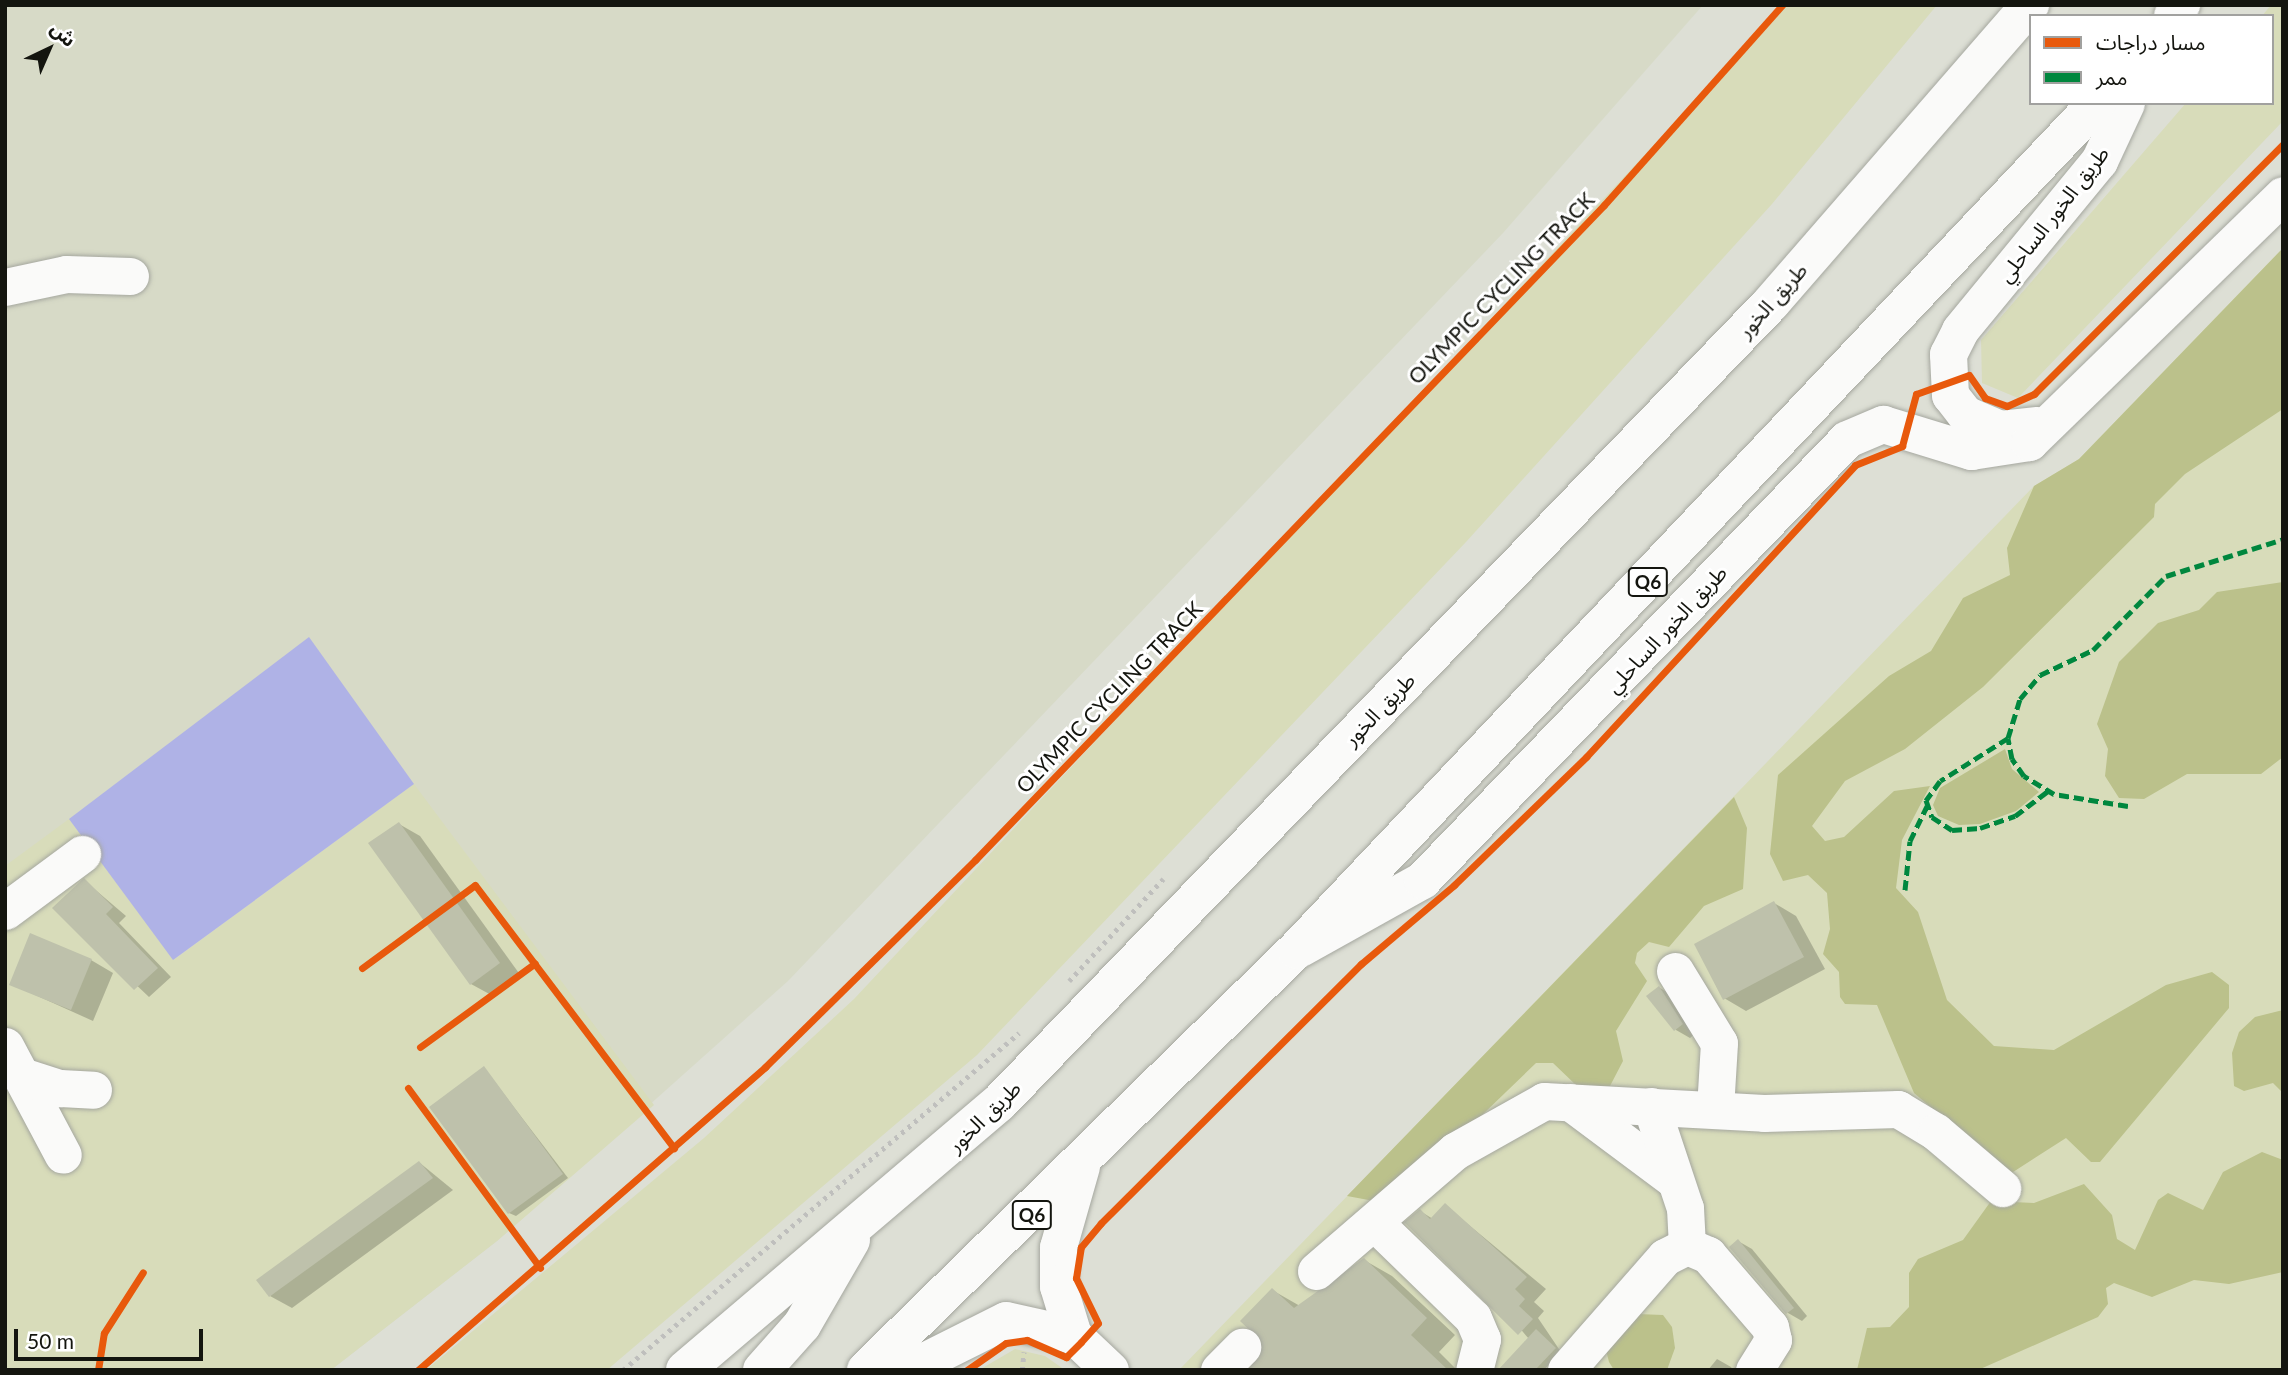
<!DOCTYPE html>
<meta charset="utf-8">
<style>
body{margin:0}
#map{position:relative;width:2288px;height:1375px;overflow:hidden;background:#dddfd5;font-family:Lato,"Noto Sans Arabic",sans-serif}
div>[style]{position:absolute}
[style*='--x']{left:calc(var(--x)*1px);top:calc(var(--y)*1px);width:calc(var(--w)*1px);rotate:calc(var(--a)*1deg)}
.built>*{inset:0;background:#d7dac7}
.green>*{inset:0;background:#d8dcba}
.forest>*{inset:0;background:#bbc18b}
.water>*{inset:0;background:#afb2e6}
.shadow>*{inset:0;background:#0003}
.building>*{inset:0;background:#bec1ab}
.path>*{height:4.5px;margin-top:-2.25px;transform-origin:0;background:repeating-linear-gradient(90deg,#bfbfbd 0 3.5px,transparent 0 8.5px)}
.roads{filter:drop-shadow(0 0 2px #a5a79f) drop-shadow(0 0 2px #a5a79f)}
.minor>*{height:37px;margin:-18.5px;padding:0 18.5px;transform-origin:18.5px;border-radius:18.5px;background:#fafaf9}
.highway>*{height:38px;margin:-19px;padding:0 19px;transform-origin:19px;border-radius:19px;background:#fafaf9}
.quiet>*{height:5px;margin-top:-2.5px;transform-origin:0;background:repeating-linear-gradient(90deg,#00873e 0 10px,transparent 0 15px)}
.cycleway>*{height:7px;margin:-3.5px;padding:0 3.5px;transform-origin:3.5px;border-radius:3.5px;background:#e8590c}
span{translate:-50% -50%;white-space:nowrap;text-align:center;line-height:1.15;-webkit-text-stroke:6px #fff;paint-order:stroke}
.shield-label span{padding:2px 5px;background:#fff;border:2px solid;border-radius:5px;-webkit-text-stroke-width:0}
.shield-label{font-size:19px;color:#14150f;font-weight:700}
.street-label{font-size:21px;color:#14150f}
.frame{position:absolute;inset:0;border:7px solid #14150f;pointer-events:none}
.legend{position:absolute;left:2029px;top:14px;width:245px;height:91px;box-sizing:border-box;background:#fff;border:2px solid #a1a19f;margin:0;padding:9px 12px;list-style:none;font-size:21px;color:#14150f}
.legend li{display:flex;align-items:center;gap:14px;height:35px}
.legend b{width:35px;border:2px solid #a1a19f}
.north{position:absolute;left:14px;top:14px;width:70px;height:70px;-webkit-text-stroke:5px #fff;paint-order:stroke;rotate:44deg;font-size:19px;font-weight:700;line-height:28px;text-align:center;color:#14150f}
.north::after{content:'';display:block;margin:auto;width:24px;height:32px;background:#14150f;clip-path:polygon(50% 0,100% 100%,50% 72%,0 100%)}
.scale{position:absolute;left:14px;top:1329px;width:189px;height:32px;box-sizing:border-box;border:4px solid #14150f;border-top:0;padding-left:9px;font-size:21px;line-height:24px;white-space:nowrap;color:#14150f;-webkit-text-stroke:5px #fff;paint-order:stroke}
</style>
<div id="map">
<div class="built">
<i style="clip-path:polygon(5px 5px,1703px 5px,1503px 233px,788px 981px,497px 1241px,331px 1370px,5px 1370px)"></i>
</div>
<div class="green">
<i style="clip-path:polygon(1785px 5px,1937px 5px,1772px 204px,1466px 542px,977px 1055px,607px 1370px,426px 1370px,704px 1138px,854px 999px)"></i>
<i style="clip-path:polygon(2271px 5px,2283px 5px,2283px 121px,2018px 398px,1982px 383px,1981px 340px,2186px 103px,2272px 103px,2272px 16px,2262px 16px)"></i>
<i style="clip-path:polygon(2283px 248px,2283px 1370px,1179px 1370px,2034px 486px,2079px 459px)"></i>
<i style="clip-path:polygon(414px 784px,654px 1105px,497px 1241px,331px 1370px,5px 1370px,5px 866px,69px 819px,174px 960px)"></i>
<i style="clip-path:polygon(1015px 1349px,1045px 1356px,1065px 1370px,979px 1370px)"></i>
</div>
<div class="forest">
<i style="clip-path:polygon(2283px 248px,2283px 409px,2185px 474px,2155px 504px,2154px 517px,1983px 687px,1905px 749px,1845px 781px,1812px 826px,1825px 841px,1844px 837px,1894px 791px,1930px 786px,1902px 840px,1896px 888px,1918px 912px,1947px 1000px,1994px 1046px,2054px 1050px,2166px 985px,2212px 972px,2229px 985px,2229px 1008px,2100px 1162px,2091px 1162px,2066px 1138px,2010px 1174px,1914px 1093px,1877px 1005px,1845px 1004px,1840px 997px,1839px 972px,1823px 954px,1830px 929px,1827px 893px,1808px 875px,1783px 881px,1770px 854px,1778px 775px,1889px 676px,1931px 651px,1963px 598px,2010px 575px,2007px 548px,2034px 486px,2079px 459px)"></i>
<i style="clip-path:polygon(2283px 582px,2283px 757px,2261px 774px,2187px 774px,2144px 799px,2119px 798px,2105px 776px,2108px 749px,2097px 724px,2119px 662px,2158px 623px,2199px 610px,2217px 592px)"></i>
<i style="clip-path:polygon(2005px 749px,2012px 769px,2039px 792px,2016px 811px,1980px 824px,1959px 825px,1938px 816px,1933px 805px,1940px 788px)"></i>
<i style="clip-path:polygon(1734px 797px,1747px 828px,1743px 889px,1704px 906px,1669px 947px,1649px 942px,1637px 953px,1635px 963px,1647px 981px,1616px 1031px,1623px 1061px,1610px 1086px,1577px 1086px,1553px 1063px,1536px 1063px,1480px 1117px,1374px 1201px,1347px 1196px)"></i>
<i style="clip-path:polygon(2283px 1010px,2283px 1093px,2273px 1083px,2244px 1091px,2234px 1086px,2232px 1053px,2239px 1032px,2255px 1017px)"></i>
<i style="clip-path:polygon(2262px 1152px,2283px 1160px,2283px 1272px,2229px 1284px,2194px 1280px,2152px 1297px,2114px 1283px,2106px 1288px,2108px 1304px,2098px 1317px,1978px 1370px,1857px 1370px,1867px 1328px,1890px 1327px,1909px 1307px,1909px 1273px,1918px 1259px,1963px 1240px,1991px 1201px,2034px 1203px,2084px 1184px,2112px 1215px,2117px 1239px,2135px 1250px,2158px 1200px,2168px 1193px,2203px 1210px,2223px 1172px)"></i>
<i style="clip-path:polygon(1637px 1314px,1663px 1315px,1672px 1327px,1675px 1348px,1667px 1370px,1614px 1370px,1609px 1362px,1606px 1350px)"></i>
</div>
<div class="water">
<i style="clip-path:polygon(309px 637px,414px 784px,173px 960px,69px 819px)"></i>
</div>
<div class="shadow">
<i style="clip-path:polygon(399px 824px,420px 836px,521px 976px,493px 996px,471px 984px)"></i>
<i style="clip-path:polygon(85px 881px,126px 916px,119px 923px,171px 977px,149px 997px,55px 908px)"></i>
<i style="clip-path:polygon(1774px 903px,1796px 916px,1825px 969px,1746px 1011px,1724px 998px)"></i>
<i style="clip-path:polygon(91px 960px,113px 973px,93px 1021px,11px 984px)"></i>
<i style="clip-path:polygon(1660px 988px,1674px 996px,1696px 1033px,1690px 1038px,1676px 1030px)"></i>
<i style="clip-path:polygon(484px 1068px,568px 1178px,516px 1216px,509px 1213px)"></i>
<i style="clip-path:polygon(420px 1163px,453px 1190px,292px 1308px,270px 1296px)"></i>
<i style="clip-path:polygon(1446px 1206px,1546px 1289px,1534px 1302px,1544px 1311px,1538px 1318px,1561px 1352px,1544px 1370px,1507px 1370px,1529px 1339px,1420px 1211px,1433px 1219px)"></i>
<i style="clip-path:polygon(1738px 1241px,1752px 1249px,1807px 1316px,1802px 1321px,1788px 1313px)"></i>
<i style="clip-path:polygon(1364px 1260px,1392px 1276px,1455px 1335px,1439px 1352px,1457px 1370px,1248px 1370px,1264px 1354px,1259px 1332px,1272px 1290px,1300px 1306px)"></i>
<i style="clip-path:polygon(1717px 1359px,1731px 1367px,1733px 1370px,1708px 1370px)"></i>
</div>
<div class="building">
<i style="clip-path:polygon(399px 822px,500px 963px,470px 985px,368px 843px)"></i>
<i style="clip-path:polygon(84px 878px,113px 907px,106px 914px,158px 968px,134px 990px,52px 908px)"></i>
<i style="clip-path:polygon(1774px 901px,1804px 957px,1723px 1000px,1694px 944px)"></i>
<i style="clip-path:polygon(30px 933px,92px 959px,71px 1010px,9px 985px)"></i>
<i style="clip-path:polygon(1659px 986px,1683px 1024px,1674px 1031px,1646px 996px)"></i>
<i style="clip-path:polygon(484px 1066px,563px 1174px,508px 1214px,429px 1107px)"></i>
<i style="clip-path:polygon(419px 1161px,433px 1178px,269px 1297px,256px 1280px)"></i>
<i style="clip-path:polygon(1445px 1203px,1527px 1277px,1515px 1289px,1525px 1299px,1519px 1306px,1533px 1319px,1518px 1335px,1404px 1222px,1420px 1209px,1430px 1219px)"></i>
<i style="clip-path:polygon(1738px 1239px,1794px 1308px,1786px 1314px,1729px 1247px)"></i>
<i style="clip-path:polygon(1364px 1258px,1427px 1318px,1411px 1335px,1448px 1370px,1249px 1370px,1262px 1342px,1240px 1321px,1272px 1288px,1294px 1308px)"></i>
<i style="clip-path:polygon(1536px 1329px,1556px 1348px,1535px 1370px,1498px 1370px)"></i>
</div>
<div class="path">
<i style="--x:1069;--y:981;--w:139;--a:-47.3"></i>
<i style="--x:623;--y:1370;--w:520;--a:-40.4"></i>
<i style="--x:1022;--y:1370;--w:18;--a:-84"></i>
</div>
<div class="roads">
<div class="minor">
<i style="--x:5;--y:287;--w:62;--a:-12"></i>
<i style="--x:66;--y:274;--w:64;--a:1.8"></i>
<i style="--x:2037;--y:425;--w:37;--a:174"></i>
<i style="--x:2000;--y:429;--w:38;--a:-157"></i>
<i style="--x:1965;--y:414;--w:24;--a:-128"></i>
<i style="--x:1950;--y:395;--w:41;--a:-92.8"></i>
<i style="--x:1948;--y:354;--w:27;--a:-63"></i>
<i style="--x:1960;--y:330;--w:219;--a:-50.6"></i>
<i style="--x:2099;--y:161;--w:64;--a:-65"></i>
<i style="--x:5;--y:911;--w:96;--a:-36.5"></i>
<i style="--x:1300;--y:948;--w:140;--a:-29.1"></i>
<i style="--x:1422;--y:880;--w:612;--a:-46.06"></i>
<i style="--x:1847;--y:439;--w:39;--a:-23"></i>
<i style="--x:1883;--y:424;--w:92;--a:17.1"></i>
<i style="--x:1971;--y:451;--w:59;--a:-8.8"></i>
<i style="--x:2029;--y:442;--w:354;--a:-44.2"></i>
<i style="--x:1675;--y:971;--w:84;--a:58.6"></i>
<i style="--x:1719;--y:1043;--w:65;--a:93.5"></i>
<i style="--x:5;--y:1046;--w:123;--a:62"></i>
<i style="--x:22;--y:1076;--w:40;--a:18"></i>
<i style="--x:60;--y:1088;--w:33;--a:3"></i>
<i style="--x:1570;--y:1102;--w:127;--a:36.7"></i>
<i style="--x:1651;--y:1106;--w:108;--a:71.6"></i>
<i style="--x:1685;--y:1208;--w:38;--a:87"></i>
<i style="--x:1375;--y:1223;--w:136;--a:44.1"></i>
<i style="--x:1473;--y:1318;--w:23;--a:67"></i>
<i style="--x:1482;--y:1339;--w:32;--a:104"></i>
<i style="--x:1316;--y:1271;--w:184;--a:-40.8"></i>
<i style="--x:1455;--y:1151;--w:102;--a:-29.3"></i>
<i style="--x:1544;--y:1101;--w:220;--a:3.1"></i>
<i style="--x:1764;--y:1113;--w:134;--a:-1.7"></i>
<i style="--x:1898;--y:1109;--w:44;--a:31.2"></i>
<i style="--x:1936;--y:1132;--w:87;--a:40.3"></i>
<i style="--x:1073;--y:1335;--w:51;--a:-107"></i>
<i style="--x:1058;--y:1286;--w:39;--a:-90"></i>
<i style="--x:1058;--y:1247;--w:84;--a:-74.1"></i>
<i style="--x:868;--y:1367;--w:58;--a:-6.9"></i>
<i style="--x:926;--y:1360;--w:89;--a:-26.6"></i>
<i style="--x:1006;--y:1320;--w:69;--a:12.6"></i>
<i style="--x:1073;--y:1335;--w:51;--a:43.4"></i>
<i style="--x:1219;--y:1370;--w:33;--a:-45"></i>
<i style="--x:1566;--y:1370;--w:150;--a:-48.8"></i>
<i style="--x:1665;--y:1257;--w:25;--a:-27"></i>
<i style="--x:1687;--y:1246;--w:23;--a:23"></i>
<i style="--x:1708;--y:1255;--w:95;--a:49.3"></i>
<i style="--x:1770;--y:1327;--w:13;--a:77"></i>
<i style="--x:1773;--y:1340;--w:36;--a:122"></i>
</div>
<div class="highway">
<i style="--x:2173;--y:16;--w:14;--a:-54"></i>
<i style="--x:685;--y:1370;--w:412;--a:-40.4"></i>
<i style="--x:999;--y:1103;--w:1112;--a:-46.02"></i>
<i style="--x:1771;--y:303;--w:395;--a:-49"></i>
<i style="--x:762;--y:1370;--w:60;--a:-48.4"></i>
<i style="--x:802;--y:1325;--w:98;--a:-60"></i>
<i style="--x:866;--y:1370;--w:601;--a:-44.33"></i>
<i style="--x:1296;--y:950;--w:1166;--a:-46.6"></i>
</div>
</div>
<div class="quiet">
<i style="--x:2008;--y:738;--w:80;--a:147.7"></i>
<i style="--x:1940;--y:781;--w:24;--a:126"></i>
<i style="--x:1926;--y:800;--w:18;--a:71"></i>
<i style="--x:1932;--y:817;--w:24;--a:33"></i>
<i style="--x:1952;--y:830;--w:28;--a:-4"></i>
<i style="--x:1980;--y:828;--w:37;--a:-19"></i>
<i style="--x:2015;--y:816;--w:41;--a:-37.1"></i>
<i style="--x:2128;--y:806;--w:75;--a:-170.8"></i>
<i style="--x:2054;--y:794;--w:35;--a:-149"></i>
<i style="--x:2024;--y:776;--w:21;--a:-125"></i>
<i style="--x:2012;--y:759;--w:21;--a:-101"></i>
<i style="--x:2008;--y:738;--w:41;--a:-72.9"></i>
<i style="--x:2020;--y:699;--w:31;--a:-50"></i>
<i style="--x:2040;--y:675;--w:59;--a:-25.3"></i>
<i style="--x:2093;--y:650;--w:104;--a:-45.4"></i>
<i style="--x:2166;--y:576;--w:123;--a:-17.5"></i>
<i style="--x:1905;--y:890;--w:49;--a:-84.2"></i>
<i style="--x:1910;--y:841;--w:39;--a:-64"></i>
</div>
<div class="cycleway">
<i style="--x:362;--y:968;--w:140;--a:-36.3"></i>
<i style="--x:475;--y:885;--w:330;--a:52.9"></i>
<i style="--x:420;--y:1047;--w:142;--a:-36.1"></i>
<i style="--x:408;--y:1088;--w:223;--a:53.7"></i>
<i style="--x:98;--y:1370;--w:37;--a:-81"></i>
<i style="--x:104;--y:1333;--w:72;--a:-57.4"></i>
<i style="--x:418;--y:1370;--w:461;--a:-41.1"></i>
<i style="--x:765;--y:1067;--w:295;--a:-44.6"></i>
<i style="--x:975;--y:860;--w:908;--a:-46.16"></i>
<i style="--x:1604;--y:205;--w:268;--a:-48.3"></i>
<i style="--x:967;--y:1370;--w:47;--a:-34.7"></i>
<i style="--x:1006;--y:1343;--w:21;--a:-8"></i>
<i style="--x:1027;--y:1340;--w:43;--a:23.6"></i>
<i style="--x:1066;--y:1357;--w:21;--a:-45"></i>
<i style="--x:1081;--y:1342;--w:25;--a:-48"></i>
<i style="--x:1098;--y:1323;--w:50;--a:-116.1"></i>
<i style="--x:1076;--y:1278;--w:31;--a:-81"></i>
<i style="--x:1081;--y:1247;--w:31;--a:-50"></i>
<i style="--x:1101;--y:1223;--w:367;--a:-44.9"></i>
<i style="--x:1361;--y:964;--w:122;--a:-40.3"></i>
<i style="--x:1454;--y:885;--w:184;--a:-44.1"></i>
<i style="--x:1586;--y:757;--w:397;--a:-47.3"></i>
<i style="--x:1855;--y:465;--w:51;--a:-22"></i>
<i style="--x:1902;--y:446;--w:54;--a:-74.9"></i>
<i style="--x:1916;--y:394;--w:56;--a:-19.7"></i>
<i style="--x:1969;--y:375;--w:28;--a:55"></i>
<i style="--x:1985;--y:398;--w:23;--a:20"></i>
<i style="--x:2007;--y:406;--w:30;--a:-24"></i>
<i style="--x:2034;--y:394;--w:353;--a:-45.1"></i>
</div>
<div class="shield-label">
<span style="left:1648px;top:582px">Q6</span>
<span style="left:1032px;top:1215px">Q6</span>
</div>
<div class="street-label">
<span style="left:2053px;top:214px;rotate:-52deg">طريق الخور الساحلي</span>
<span style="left:1501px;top:288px;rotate:-46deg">OLYMPIC CYCLING TRACK</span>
<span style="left:1772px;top:300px;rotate:-48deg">طريق الخور</span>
<span style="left:1666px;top:629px;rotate:-47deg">طريق الخور الساحلي</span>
<span style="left:1109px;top:697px;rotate:-46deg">OLYMPIC CYCLING TRACK</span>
<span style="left:1379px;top:709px;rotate:-46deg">طريق الخور</span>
<span style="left:984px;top:1116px;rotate:-44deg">طريق الخور</span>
</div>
<div class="frame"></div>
<ul class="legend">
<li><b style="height:9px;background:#e8590c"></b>مسار دراجات</li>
<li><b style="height:9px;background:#00873e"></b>ممر</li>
</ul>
<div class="north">ش</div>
<div class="scale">50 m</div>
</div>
